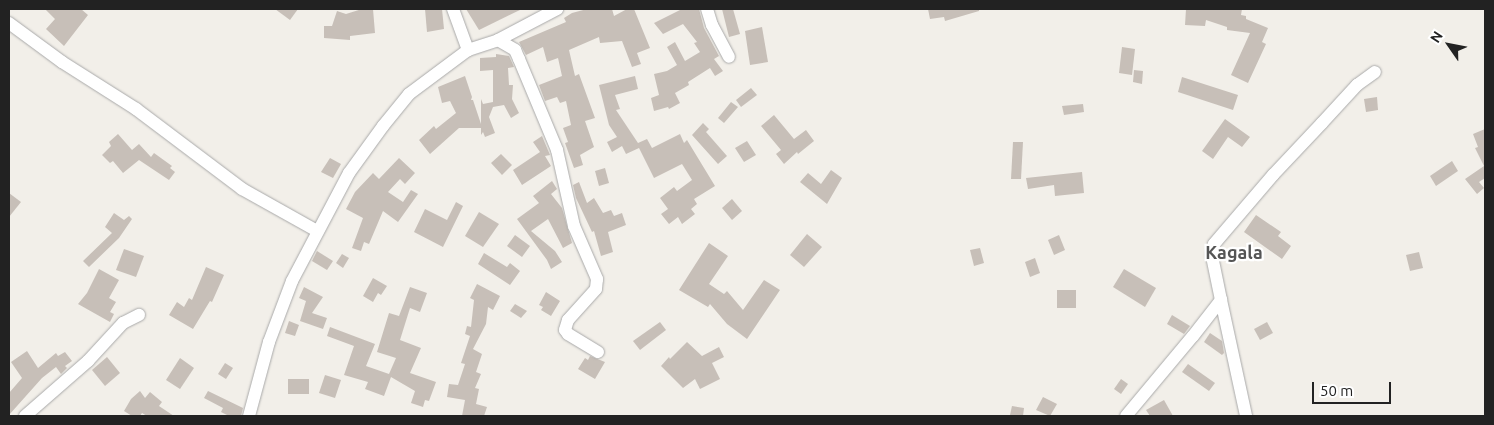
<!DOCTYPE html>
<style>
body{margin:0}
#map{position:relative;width:1494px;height:425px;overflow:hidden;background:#f2efe9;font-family:Ubuntu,sans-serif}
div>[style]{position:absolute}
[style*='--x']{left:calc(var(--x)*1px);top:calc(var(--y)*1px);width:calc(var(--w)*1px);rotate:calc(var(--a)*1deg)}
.building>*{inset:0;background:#c7bfb8}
.roads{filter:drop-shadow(0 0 1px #a9a9a9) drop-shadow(0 0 1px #a9a9a9)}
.street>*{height:12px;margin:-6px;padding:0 6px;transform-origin:6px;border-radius:6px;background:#fff}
span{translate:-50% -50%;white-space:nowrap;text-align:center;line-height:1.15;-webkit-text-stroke:4.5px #fff;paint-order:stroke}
.quarter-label{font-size:18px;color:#555;font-weight:700}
.frame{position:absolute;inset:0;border:10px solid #222;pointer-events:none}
.north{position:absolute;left:1424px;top:20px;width:50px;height:50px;-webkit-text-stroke:4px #fff;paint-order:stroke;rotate:303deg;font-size:14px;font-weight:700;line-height:20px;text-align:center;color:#222}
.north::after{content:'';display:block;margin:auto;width:18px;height:22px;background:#222;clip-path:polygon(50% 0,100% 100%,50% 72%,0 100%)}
.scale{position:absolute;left:1312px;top:382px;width:79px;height:22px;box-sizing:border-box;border:2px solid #222;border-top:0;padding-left:6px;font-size:15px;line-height:18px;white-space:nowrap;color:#222;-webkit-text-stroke:4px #fff;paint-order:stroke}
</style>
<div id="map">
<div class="building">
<i style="clip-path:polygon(45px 9px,81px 9px,88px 15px,64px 46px,46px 29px,55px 19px)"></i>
<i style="clip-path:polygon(275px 9px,298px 9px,290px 20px)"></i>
<i style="clip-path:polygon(362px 9px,373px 9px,375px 33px,350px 36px,350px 40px,324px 38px,324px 26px,332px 26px,337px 11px,346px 14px)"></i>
<i style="clip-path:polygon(425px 9px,442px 9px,444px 29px,427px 32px)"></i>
<i style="clip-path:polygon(466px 9px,522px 9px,479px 30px)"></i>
<i style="clip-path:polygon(587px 9px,612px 9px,614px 16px,627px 9px,634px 9px,650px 48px,637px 53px,641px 64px,632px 67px,622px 41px,600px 43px,599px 37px,569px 50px,575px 76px,579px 74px,595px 118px,585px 121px,594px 147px,580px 155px,583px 165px,574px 168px,565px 143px,568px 142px,563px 128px,571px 125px,566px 101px,560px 103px,557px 97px,545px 101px,539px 85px,562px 76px,558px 58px,547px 62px,543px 47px,526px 55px,519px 42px,566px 22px,564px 18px,572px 13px)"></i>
<i style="clip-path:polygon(682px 9px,699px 9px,704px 28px,719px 56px,714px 59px,723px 71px,715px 76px,710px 68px,688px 82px,689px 85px,675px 93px,680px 103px,669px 109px,668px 107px,654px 111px,651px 98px,659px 95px,654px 74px,667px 71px,677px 65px,667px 47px,675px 42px,685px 61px,700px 52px,694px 43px,697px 42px,683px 24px,663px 34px,654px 23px)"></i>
<i style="clip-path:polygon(722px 9px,733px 9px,740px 34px,729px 37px)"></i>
<i style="clip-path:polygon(928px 9px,979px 9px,979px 11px,945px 21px,944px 17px,930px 19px)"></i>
<i style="clip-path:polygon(1186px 9px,1242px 9px,1241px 15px,1246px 16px,1246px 19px,1268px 28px,1262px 42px,1266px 44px,1248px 83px,1231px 75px,1250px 33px,1227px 30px,1227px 27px,1206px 20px,1205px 26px,1185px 25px)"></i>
<i style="clip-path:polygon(762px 27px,768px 62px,750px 65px,745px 31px)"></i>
<i style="clip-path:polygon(1122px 47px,1135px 49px,1132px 75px,1119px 73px)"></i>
<i style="clip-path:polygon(496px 54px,509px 56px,514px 67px,508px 68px,509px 85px,513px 85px,512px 99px,519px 113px,511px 118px,504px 105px,493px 107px,489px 117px,495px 133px,485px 137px,483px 132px,481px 135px,481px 128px,459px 128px,430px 154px,419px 140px,434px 126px,436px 129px,456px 113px,450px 101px,442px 103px,438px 87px,465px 76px,472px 97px,471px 100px,473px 100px,481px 124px,481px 99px,483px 104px,493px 102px,493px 70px,480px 71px,480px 58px,496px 57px)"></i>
<i style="clip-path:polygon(1134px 70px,1143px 71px,1142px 84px,1133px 82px)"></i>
<i style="clip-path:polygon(635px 76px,638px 89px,615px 95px,620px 109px,616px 110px,638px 143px,647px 139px,652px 148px,680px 134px,684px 143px,687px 140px,715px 186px,694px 199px,697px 204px,691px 209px,695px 214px,682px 224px,678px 217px,669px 224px,661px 214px,668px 209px,660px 198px,674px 187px,677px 191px,692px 180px,682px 164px,654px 178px,639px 148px,626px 154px,622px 146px,612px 152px,607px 142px,617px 137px,609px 125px,599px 85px)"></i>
<i style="clip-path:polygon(1182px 77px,1238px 95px,1233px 110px,1178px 92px)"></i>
<i style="clip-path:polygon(751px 88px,757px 95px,741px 107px,736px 100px)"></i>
<i style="clip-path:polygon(1377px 97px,1378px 110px,1366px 112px,1364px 99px)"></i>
<i style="clip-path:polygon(731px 102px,738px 107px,724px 123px,718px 118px)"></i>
<i style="clip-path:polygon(1083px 104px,1084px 112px,1064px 115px,1062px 106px)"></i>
<i style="clip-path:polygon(774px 115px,794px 139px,806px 130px,814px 141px,798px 154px,797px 152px,784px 164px,776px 154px,781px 150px,761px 126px)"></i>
<i style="clip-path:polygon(1225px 119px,1250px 137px,1242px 147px,1228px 137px,1213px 159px,1202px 151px)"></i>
<i style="clip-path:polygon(703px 123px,709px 129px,706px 132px,727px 156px,718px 164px,692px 135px)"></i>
<i style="clip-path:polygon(1485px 129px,1485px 178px,1479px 182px,1484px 188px,1477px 194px,1465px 179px,1484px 166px,1475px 148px,1478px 147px,1473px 134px)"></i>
<i style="clip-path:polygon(118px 134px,132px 150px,139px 144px,151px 157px,154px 153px,172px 166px,170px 168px,175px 172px,169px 180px,139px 160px,123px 173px,113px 161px,110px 163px,102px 155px,111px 146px,109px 142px)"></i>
<i style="clip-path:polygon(542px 136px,550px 155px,545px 156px,551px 166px,522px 185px,513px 170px,540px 152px,533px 142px)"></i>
<i style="clip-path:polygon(747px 141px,756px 155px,744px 162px,735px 148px)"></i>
<i style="clip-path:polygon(1013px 142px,1023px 142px,1021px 179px,1011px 179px)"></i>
<i style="clip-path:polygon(501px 154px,512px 165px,502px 175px,491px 163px)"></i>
<i style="clip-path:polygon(330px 158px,341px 164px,333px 178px,321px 172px)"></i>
<i style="clip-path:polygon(399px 158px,415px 173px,405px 184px,400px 179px,388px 192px,403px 202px,411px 190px,418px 194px,398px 222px,383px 211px,369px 244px,364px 242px,361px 251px,352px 248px,363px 218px,346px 209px,355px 192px,373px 173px,379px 179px)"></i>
<i style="clip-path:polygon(1452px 161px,1458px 171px,1436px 186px,1430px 176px)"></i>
<i style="clip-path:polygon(605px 168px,609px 183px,599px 186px,595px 171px)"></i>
<i style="clip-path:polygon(831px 170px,842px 178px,827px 204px,800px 182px,808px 173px,821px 184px)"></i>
<i style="clip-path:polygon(1082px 172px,1084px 193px,1055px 196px,1054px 185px,1028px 189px,1026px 178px)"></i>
<i style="clip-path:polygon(552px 181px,557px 189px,551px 194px,562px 208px,572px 243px,563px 248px,548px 219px,531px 231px,555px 251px,562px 262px,551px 269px,547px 260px,517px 219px,539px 203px,533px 196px)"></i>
<i style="clip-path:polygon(579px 182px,587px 203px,594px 198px,603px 213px,611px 210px,614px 216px,622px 213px,626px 225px,608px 232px,613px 252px,601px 256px,594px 231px,592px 232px,576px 198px,573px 185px)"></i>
<i style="clip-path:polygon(9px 193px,21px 202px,9px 217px)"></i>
<i style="clip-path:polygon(732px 199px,742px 211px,732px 220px,722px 208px)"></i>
<i style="clip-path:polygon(456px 202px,463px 206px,443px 247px,414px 232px,425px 209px,447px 220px)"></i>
<i style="clip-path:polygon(479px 212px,499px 224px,483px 247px,465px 236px)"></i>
<i style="clip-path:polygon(114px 213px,124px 220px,129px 216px,132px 219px,119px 238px,89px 267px,83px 261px,112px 233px,105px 227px)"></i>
<i style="clip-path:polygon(1256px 215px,1281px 232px,1278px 236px,1291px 246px,1282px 259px,1244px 232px)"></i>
<i style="clip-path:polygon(807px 234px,822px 247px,804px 267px,790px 255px)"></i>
<i style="clip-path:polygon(515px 235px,530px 246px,522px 257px,507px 246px)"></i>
<i style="clip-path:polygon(1059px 235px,1065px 250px,1054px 255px,1048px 240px)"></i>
<i style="clip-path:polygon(709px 243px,728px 256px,709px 284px,724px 294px,727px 291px,743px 310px,764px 280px,780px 290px,747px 339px,727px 324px,710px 304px,708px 307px,679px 290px)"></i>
<i style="clip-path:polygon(980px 248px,984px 263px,974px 266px,970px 250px)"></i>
<i style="clip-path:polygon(124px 249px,144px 256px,136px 277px,116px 270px)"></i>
<i style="clip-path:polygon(317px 251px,333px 261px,327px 270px,312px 261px)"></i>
<i style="clip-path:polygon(1419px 252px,1423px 268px,1410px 271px,1406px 255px)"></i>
<i style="clip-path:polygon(484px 253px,507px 267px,510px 263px,520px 271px,510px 285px,478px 264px)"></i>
<i style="clip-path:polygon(342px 254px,349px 258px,343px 268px,336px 263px)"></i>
<i style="clip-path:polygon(1035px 258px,1040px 273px,1030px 277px,1025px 262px)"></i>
<i style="clip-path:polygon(206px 267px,224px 275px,212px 302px,210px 301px,193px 329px,169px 315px,177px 302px,184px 307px,189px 298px,192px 300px)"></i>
<i style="clip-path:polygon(99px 269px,119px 280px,109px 298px,116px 302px,110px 312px,114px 314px,110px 322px,78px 304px,87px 293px)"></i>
<i style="clip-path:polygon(1124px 269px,1156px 288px,1145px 307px,1113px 287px)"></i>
<i style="clip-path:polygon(373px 278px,387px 286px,381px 295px,378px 293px,373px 302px,363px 296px)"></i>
<i style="clip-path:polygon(477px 284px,500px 296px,493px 310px,488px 307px,486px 324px,473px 349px,482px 354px,476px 372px,481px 374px,475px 388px,479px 389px,476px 404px,487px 407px,484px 416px,462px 416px,465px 400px,447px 397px,449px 384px,458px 385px,465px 364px,461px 363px,470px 336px,465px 334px,467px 326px,471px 327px,474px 300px,470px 298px)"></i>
<i style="clip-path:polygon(304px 287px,323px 297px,312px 313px,327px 318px,323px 329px,300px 321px,306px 301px,299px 298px)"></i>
<i style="clip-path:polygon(410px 287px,427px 293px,420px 312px,410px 308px,400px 340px,421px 348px,410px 373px,436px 382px,429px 401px,425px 400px,423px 407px,411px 403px,415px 391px,391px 377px,384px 396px,365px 389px,368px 382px,344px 375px,354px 346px,327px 336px,330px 327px,375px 344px,366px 366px,389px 374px,396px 358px,377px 352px,389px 313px,399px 316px)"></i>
<i style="clip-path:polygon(1057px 290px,1076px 290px,1076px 308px,1057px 308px)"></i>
<i style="clip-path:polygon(546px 292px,560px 301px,551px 316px,541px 310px,543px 307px,539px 305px)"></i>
<i style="clip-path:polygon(515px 304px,527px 311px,521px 318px,510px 311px)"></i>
<i style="clip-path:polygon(1172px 315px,1190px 326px,1184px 334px,1167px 324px)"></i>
<i style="clip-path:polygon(289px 321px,299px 325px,295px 336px,285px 333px)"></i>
<i style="clip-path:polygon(660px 322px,666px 330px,640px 350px,633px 341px)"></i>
<i style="clip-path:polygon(1267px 322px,1273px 333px,1260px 340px,1254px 329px)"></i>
<i style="clip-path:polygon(1210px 333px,1222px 341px,1224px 353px,1222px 355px,1204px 342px)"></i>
<i style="clip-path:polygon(687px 342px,702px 356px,719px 347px,724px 357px,712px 363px,720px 379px,700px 389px,695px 379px,683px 388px,661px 366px,669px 357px,670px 359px)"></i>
<i style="clip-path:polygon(27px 351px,38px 368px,56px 353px,58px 356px,65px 352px,72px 361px,65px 366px,67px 368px,61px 374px,56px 367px,42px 378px,9px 415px,9px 393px,22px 378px,11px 362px)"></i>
<i style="clip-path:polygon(590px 356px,605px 362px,595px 379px,578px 369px,585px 358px,588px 360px)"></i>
<i style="clip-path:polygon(107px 357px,120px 373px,105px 386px,92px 370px)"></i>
<i style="clip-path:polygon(180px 358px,194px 368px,180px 389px,166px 380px)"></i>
<i style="clip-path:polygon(225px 363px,233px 368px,226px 379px,218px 374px)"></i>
<i style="clip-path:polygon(1188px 364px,1215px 383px,1209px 391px,1182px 372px)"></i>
<i style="clip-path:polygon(325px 375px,341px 380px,335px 398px,319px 393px)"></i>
<i style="clip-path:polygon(288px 379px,309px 379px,309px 394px,288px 394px)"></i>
<i style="clip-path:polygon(1121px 379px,1128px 384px,1121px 394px,1114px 389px)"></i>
<i style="clip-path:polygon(140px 391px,145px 398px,150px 392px,162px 402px,159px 406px,174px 416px,147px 416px,142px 413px,140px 416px,132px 416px,124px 411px,131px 399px)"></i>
<i style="clip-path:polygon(208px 391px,243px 408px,241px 416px,229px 416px,221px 412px,223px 408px,204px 398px)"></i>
<i style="clip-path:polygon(1043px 397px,1057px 404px,1050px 416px,1036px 410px)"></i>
<i style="clip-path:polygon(1164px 400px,1173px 416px,1150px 416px,1146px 410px)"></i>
<i style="clip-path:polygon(1012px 406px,1024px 408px,1023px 416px,1010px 415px)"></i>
</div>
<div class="roads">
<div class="street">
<i style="--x:453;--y:9;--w:44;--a:69.9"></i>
<i style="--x:707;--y:9;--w:17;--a:73"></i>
<i style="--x:712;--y:25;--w:36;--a:62"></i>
<i style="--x:9;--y:23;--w:66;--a:36.3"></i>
<i style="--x:62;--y:62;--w:88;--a:32.4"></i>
<i style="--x:136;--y:109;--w:133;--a:37"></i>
<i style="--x:242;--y:189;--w:86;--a:29.2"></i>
<i style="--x:498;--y:40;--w:20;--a:30"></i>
<i style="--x:515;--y:50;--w:10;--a:66"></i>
<i style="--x:519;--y:59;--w:99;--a:67.3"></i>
<i style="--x:557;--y:150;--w:78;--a:77.4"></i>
<i style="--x:574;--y:226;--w:58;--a:66.5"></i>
<i style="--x:597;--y:279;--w:10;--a:96"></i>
<i style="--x:596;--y:289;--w:42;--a:132.1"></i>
<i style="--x:568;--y:320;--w:10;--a:107"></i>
<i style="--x:565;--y:330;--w:5;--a:53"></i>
<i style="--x:568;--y:334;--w:35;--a:31"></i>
<i style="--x:1221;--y:300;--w:119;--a:77.8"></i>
<i style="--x:25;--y:416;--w:84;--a:-41.1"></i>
<i style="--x:88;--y:361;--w:52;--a:-47.4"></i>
<i style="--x:123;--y:323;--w:18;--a:-27"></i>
<i style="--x:249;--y:416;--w:77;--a:-74.9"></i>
<i style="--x:269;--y:342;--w:65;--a:-69.3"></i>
<i style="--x:292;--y:281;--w:122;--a:-62.2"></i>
<i style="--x:349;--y:173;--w:58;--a:-54.1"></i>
<i style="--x:383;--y:126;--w:41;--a:-50.9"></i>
<i style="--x:409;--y:94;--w:74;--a:-36.7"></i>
<i style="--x:468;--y:50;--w:32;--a:-18"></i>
<i style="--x:498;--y:40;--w:67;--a:-27.7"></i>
<i style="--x:1126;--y:416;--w:104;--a:-50.1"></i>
<i style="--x:1193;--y:336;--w:46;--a:-52.1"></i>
<i style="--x:1221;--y:300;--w:45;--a:-101.6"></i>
<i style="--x:1212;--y:256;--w:12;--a:-81"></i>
<i style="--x:1214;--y:244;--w:91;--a:-49.5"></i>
<i style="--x:1273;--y:175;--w:71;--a:-46.7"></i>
<i style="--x:1322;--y:123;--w:52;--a:-47.4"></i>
<i style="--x:1357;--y:85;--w:22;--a:-36"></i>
</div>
</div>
<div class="quarter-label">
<span style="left:1234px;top:252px">Kagala</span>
</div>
<div class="frame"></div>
<div class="north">N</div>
<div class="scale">50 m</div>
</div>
